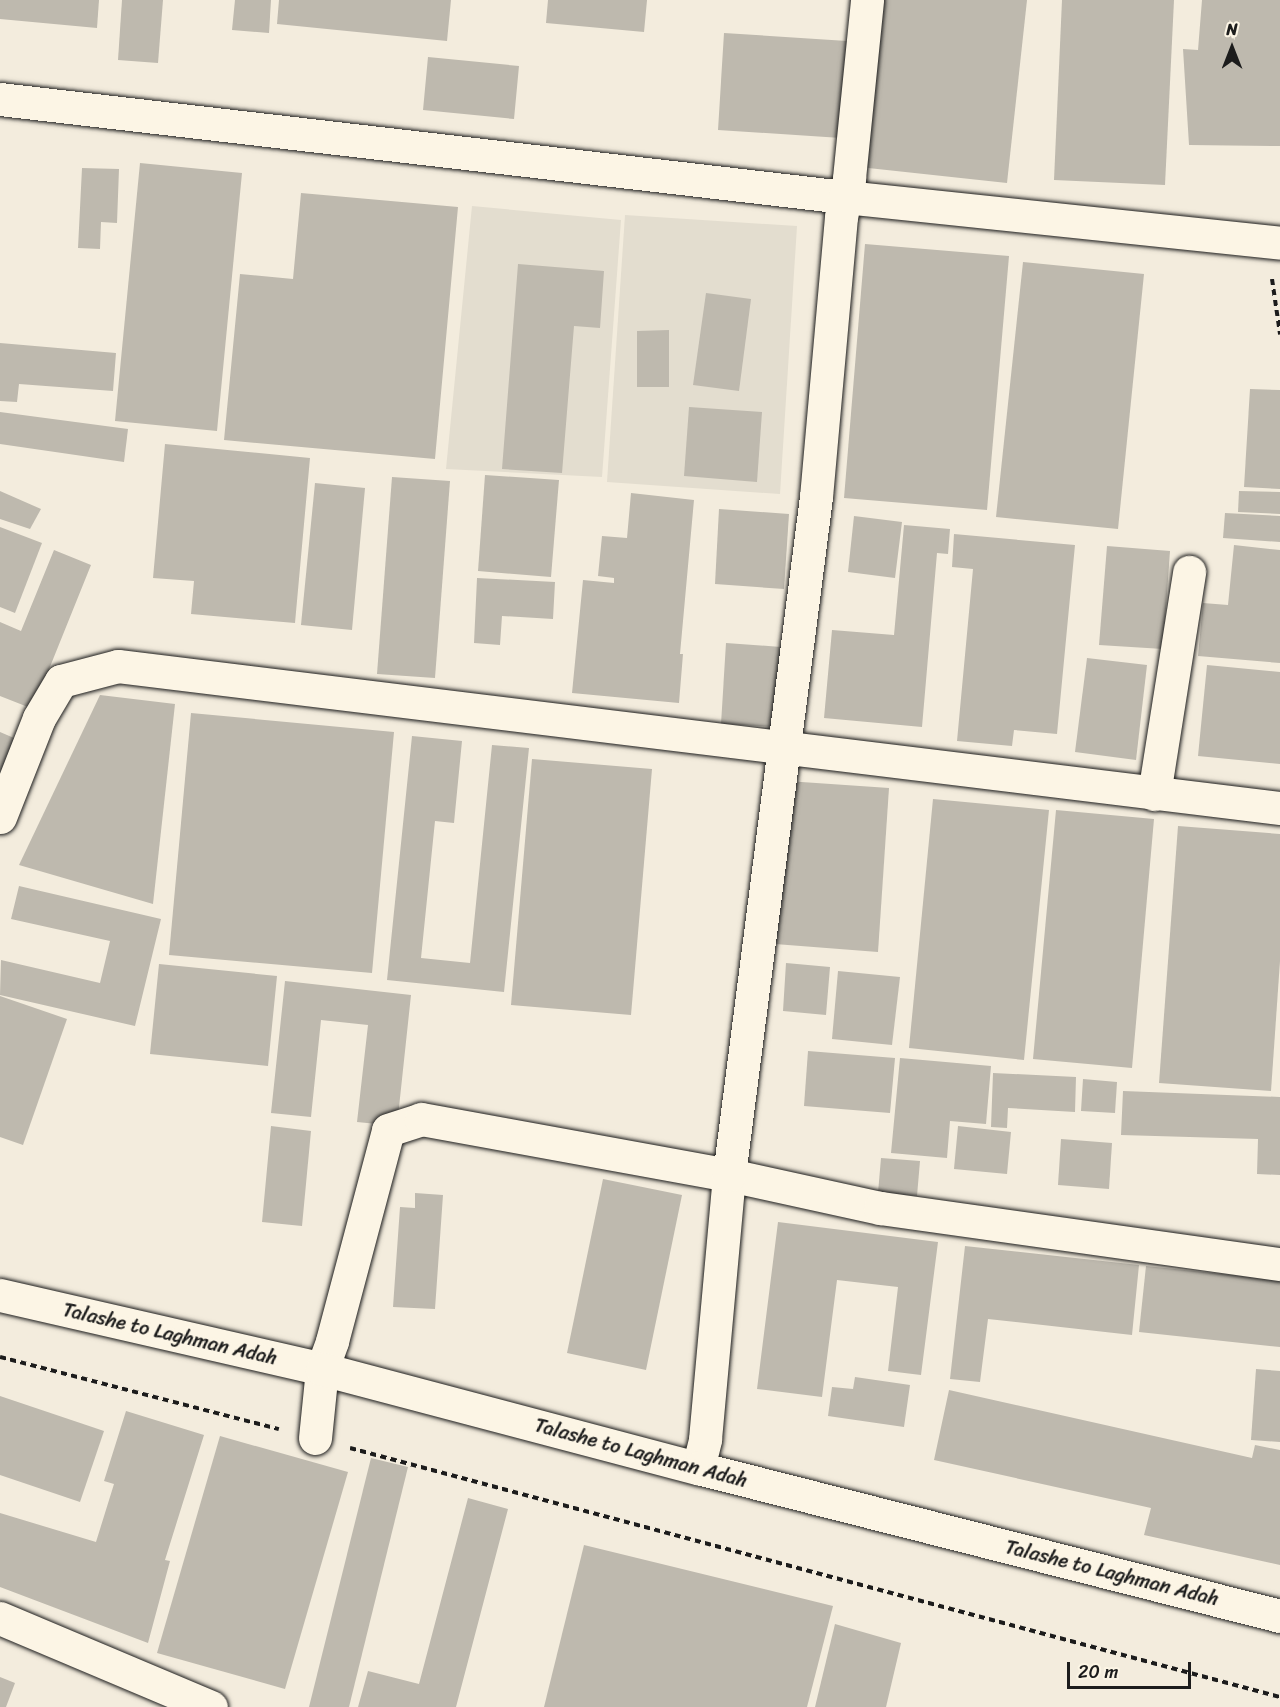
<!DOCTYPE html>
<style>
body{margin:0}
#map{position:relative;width:1280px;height:1707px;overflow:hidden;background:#f3ecdd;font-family:Sriracha,sans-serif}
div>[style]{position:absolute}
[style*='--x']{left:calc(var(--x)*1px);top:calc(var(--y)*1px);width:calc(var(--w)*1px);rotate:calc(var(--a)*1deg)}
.built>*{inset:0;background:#e3ddcf}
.building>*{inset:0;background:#beb9ae}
.path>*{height:4px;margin-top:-2px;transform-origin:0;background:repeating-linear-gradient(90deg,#1c1c1c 0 6px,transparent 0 10.5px)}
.roads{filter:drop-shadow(0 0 2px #1c1c1c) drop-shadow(0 0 2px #1c1c1c)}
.street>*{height:33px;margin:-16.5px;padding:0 16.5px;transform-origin:16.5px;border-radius:16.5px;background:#fcf5e5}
.secondary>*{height:33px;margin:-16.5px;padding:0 16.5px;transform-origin:16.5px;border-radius:16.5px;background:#fcf5e5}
span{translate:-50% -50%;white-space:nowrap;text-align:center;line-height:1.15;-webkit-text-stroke:6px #fcf5e5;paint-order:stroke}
.street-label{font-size:20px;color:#1c1c1c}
.north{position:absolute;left:1202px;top:18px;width:60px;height:60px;-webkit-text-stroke:4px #fcf5e5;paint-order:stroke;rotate:0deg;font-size:16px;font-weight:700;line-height:24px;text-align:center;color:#1c1c1c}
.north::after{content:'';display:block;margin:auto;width:21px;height:27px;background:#1c1c1c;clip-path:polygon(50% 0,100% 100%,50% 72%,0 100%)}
.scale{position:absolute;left:1067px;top:1662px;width:124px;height:27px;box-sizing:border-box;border:3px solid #1c1c1c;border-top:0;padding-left:8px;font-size:18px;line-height:21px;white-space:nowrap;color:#1c1c1c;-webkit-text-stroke:4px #fcf5e5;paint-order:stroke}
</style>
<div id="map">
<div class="built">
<i style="clip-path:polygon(472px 206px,621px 220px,602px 477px,446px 469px)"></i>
<i style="clip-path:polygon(625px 215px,797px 226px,780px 494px,607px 482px)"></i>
</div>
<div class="building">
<i style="clip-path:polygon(0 0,99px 0,97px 28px,0 19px)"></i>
<i style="clip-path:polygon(122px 0,163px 0,158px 63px,118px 60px)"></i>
<i style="clip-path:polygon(235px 0,271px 0,269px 33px,232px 30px)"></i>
<i style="clip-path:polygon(279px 0,451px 0,447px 41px,277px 24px)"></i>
<i style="clip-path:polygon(548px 0,647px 0,644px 32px,546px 23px)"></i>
<i style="clip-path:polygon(877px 0,1027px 0,1007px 183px,859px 167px)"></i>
<i style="clip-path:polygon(1062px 0,1174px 0,1165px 185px,1054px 180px)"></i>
<i style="clip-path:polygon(1202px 0,1280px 0,1280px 146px,1189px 145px,1183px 49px,1198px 50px)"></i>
<i style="clip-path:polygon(724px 33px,847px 41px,841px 138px,718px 130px)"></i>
<i style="clip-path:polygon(428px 57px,519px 66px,514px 119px,423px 110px)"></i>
<i style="clip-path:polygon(140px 163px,242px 173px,217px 431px,115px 421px)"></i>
<i style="clip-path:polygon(82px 168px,119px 169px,117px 223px,101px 222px,100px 249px,78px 248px)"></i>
<i style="clip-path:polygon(301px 193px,458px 207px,435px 459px,224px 440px,240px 274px,293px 279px)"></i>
<i style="clip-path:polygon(865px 244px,1009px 256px,987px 510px,844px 498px)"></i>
<i style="clip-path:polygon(1023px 262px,1144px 274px,1118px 529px,996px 517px)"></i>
<i style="clip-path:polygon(518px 264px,604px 271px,600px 328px,574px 326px,562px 473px,502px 469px)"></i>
<i style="clip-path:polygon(706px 293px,751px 299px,739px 391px,693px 385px)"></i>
<i style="clip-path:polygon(669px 330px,669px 387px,637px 387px,637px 331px)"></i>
<i style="clip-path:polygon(0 343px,116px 353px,113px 391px,19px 384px,17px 402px,0 401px)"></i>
<i style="clip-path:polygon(1250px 389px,1280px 390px,1280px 489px,1244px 487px)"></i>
<i style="clip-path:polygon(689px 407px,762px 412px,757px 482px,684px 476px)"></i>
<i style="clip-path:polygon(0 412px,128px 429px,124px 462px,0 444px)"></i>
<i style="clip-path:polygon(165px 444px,310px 458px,295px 623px,191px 614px,194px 581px,153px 578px)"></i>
<i style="clip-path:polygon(485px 475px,559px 480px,551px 577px,478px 571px)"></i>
<i style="clip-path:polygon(392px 477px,450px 481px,435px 678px,377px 674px)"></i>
<i style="clip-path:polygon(315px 483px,365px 488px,352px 630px,301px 625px)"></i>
<i style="clip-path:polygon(0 491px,41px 509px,30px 529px,0 519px)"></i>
<i style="clip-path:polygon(1239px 491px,1280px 492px,1280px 514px,1238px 512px)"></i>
<i style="clip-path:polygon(631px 493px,694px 500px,680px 654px,683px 654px,679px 703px,572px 693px,583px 580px,614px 583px,614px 578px,598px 576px,602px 536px,627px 538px)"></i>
<i style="clip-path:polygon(719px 509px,789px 514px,784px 589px,715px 584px)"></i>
<i style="clip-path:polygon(1225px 513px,1280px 516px,1280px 542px,1223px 538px)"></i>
<i style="clip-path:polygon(854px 516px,902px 522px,895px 578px,848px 572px)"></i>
<i style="clip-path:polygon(904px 525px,950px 529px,948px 554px,937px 553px,922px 727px,824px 718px,832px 630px,894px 635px)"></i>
<i style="clip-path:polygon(0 527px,42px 543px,15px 613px,0 607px)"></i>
<i style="clip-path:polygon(954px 534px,1075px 545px,1057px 734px,1014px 730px,1012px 746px,957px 741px,973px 569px,952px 567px)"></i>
<i style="clip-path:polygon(1234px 545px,1280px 550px,1280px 663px,1198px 656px,1203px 603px,1228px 605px)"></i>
<i style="clip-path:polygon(1107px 546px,1170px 551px,1163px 649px,1099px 645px)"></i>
<i style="clip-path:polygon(54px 550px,91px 565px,33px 709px,0 696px,0 622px,21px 631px)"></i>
<i style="clip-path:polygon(477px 578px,555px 582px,553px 619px,502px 616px,500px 645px,474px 643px)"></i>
<i style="clip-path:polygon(726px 643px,781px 647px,776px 727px,721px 724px)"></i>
<i style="clip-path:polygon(1087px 658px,1147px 665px,1136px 760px,1075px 752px)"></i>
<i style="clip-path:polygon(1207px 665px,1280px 672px,1280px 764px,1198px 756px)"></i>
<i style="clip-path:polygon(100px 695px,175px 704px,153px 904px,19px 865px)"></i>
<i style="clip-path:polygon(191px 713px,394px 732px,372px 973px,169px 955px)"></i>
<i style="clip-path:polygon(0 732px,21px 741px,0 790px)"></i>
<i style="clip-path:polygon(412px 736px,462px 741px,454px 823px,435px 821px,421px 958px,470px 963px,492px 745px,529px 748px,504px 992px,387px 980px)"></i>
<i style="clip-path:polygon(532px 759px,652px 769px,631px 1015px,511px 1005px)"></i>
<i style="clip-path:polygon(787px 781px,889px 788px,878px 952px,775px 944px)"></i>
<i style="clip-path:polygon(933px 799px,1049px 810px,1024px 1060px,909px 1048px)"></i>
<i style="clip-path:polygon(1056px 810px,1154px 819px,1132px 1068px,1033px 1059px)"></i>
<i style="clip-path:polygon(1178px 826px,1280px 834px,1280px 961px,1271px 1091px,1159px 1083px)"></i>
<i style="clip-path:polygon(19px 886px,161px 919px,135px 1026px,0 995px,1px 960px,100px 983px,110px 941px,11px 919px)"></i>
<i style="clip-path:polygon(786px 963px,830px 967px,826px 1015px,783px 1011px)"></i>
<i style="clip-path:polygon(159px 964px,277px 976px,268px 1066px,150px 1054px)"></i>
<i style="clip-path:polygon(838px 971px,900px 977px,892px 1045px,832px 1039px)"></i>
<i style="clip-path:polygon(285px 981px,411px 995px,397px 1126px,357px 1122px,368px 1025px,321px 1020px,311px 1117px,271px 1113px)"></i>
<i style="clip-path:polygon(0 996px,67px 1019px,23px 1145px,0 1137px)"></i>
<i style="clip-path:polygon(808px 1051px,895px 1058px,890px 1113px,804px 1106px)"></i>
<i style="clip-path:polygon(900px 1058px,991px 1066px,986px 1124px,950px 1121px,947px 1158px,891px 1153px)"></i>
<i style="clip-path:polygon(993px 1073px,1076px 1077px,1075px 1112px,1008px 1108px,1007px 1128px,991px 1127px)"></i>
<i style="clip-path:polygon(1083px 1079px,1117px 1082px,1115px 1113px,1081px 1111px)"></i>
<i style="clip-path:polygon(1123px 1091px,1280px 1097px,1280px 1175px,1257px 1174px,1258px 1139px,1121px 1135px)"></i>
<i style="clip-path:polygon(271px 1126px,311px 1131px,302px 1226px,262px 1222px)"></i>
<i style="clip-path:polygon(958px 1126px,1011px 1132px,1007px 1174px,954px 1169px)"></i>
<i style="clip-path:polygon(1061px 1139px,1112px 1143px,1109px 1189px,1058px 1185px)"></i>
<i style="clip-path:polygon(881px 1158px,920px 1161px,917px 1196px,878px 1193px)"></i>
<i style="clip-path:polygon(603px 1179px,682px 1195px,646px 1370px,567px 1353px)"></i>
<i style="clip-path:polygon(415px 1193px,443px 1195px,435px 1309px,393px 1307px,400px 1207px,415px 1208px)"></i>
<i style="clip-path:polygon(778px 1222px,938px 1242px,921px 1375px,888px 1371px,898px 1287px,837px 1280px,822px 1397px,757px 1389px)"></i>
<i style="clip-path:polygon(965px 1246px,1139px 1265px,1132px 1335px,988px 1319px,980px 1382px,950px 1379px)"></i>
<i style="clip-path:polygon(1146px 1266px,1280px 1280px,1280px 1347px,1139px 1332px)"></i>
<i style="clip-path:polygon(1256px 1369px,1280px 1371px,1280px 1442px,1251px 1440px)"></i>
<i style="clip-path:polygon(855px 1377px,910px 1385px,904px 1427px,828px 1416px,832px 1387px,853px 1389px)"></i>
<i style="clip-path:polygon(949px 1390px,1252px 1458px,1255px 1445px,1280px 1450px,1280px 1565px,1144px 1535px,1151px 1508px,934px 1460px)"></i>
<i style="clip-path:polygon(0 1396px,104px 1431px,80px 1502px,0 1475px)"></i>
<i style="clip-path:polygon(126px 1411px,204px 1435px,165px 1560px,170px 1561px,148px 1643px,0 1587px,0 1513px,96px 1542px,114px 1484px,104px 1481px)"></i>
<i style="clip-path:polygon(220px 1436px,348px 1472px,285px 1689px,157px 1653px)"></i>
<i style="clip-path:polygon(371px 1458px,408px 1467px,349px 1707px,309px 1707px)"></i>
<i style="clip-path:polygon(468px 1498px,508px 1509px,456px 1707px,358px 1707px,368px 1671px,419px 1684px)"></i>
<i style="clip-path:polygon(584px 1545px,833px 1606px,807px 1707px,544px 1707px)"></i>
<i style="clip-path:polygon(835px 1624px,901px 1643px,886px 1707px,815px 1707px)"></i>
<i style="clip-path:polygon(0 1677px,15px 1683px,6px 1707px,0 1707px)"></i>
</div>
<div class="path">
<i style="--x:1272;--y:279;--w:56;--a:81.7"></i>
<i style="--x:0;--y:1357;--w:288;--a:14.5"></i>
<i style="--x:350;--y:1448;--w:963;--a:14.99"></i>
</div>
<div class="roads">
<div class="street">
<i style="--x:0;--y:99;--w:851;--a:6.62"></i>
<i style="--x:845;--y:197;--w:437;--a:6"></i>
<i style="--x:1154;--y:794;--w:225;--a:-81"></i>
<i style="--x:0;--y:817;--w:106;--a:-68.5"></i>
<i style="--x:39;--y:718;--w:43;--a:-59.3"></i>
<i style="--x:61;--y:681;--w:59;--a:-14.7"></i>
<i style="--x:118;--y:666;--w:1171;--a:6.97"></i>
<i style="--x:315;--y:1438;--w:69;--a:-84.2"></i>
<i style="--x:322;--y:1369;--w:30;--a:-70"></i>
<i style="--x:332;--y:1341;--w:218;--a:-75.1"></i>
<i style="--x:388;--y:1130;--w:35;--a:-18"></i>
<i style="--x:421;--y:1119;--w:313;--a:10.3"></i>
<i style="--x:729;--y:1175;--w:155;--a:12.3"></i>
<i style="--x:880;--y:1208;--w:404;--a:8"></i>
<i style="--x:698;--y:1468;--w:30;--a:-76"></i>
<i style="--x:705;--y:1439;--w:265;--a:-84.8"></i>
<i style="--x:729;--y:1175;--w:684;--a:-82.69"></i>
<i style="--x:816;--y:497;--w:281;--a:-84.9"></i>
<i style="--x:841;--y:217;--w:40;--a:-78"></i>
<i style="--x:849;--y:178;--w:179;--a:-84.2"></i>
<i style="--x:0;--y:1618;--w:229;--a:22.9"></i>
</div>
<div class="secondary">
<i style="--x:0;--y:1295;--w:330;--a:12.9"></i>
<i style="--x:322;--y:1369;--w:389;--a:14.8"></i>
<i style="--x:698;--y:1468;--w:601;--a:14.27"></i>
</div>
</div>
<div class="street-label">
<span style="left:170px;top:1334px;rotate:13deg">Talashe to Laghman Adah</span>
<span style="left:641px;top:1453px;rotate:15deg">Talashe to Laghman Adah</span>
<span style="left:1112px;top:1573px;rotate:14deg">Talashe to Laghman Adah</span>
</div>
<div class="north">N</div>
<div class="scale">20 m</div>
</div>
